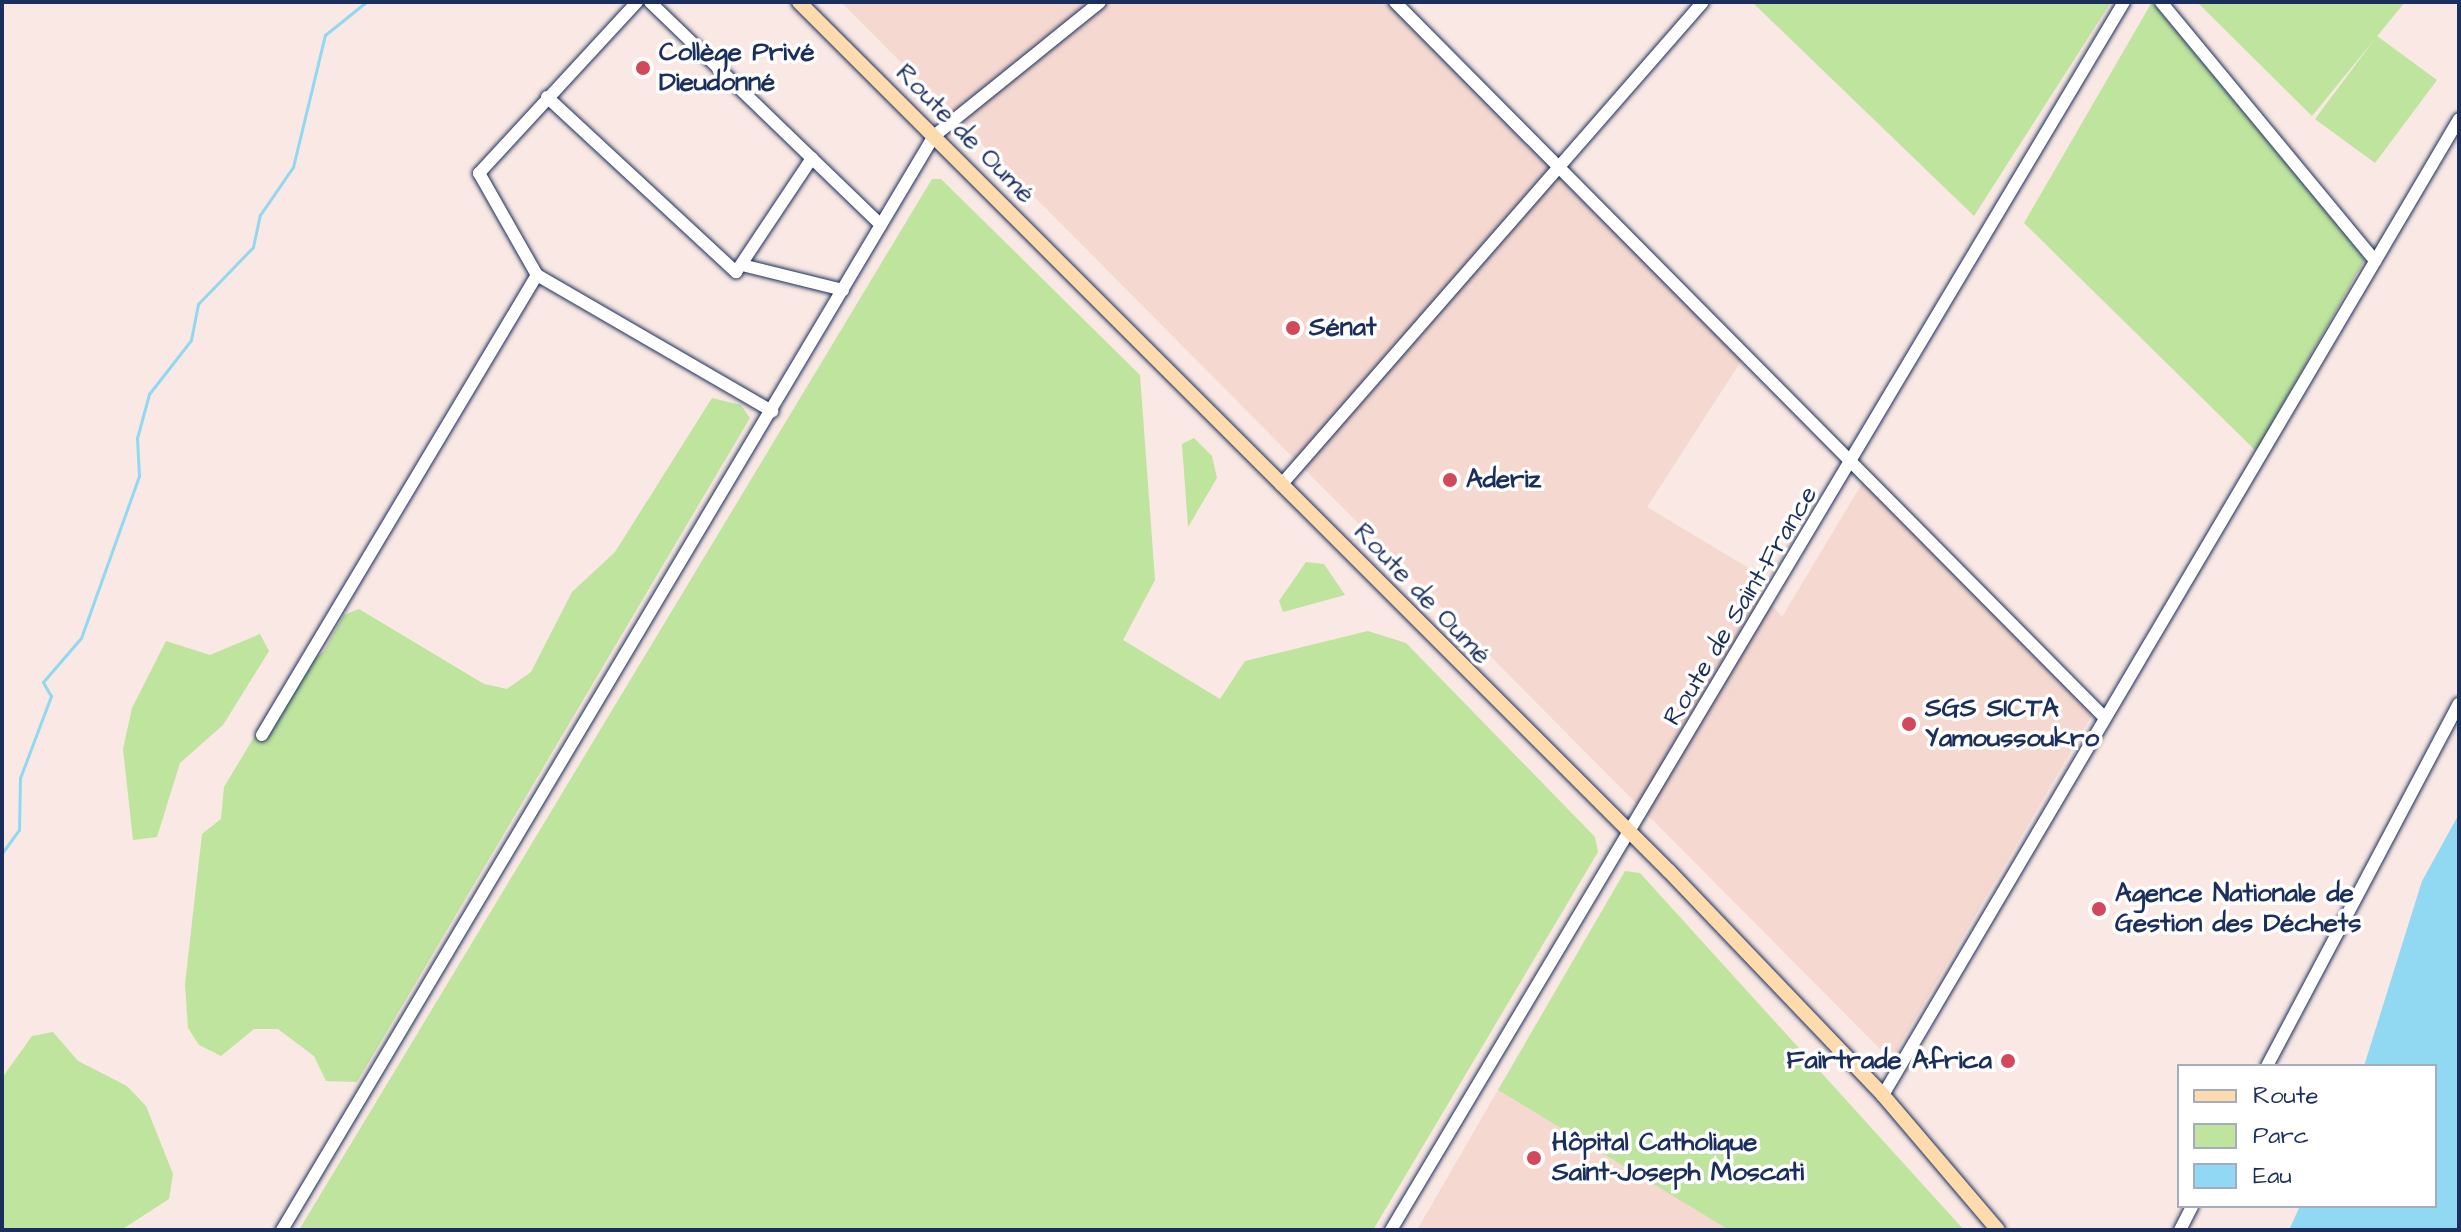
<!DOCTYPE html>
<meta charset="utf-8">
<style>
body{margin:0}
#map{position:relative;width:2461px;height:1232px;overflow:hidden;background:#f9e8e3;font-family:"Architects Daughter",sans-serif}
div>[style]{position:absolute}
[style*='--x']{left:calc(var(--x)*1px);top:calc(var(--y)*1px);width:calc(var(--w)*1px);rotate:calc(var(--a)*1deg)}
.built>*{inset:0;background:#f5d8d0}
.green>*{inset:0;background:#bee49e}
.water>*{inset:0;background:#91d8f2}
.stream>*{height:3px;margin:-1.5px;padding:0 1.5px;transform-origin:1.5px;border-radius:1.5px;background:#91d8f2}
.roads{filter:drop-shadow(0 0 2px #1b2f5e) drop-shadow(0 0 2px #1b2f5e)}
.minor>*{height:12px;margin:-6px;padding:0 6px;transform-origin:6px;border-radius:6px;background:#fff}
.major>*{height:14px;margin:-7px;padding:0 7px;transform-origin:7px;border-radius:7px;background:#fedbac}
.dots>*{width:22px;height:22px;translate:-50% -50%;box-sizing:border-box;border:4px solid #fff;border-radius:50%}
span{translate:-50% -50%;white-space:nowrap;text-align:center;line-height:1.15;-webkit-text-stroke:7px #fff;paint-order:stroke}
.poi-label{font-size:26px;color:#1b2f5e;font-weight:700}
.left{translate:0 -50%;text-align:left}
.right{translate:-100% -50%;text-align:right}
.street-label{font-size:26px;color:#1b2f5e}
.frame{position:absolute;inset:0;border:4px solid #1b2f5e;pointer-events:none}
.legend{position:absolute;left:2177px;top:1064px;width:260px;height:144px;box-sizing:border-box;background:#fff;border:2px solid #a4acbf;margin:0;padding:10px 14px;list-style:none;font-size:24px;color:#1b2f5e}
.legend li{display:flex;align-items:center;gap:16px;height:40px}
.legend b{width:40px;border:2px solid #a4acbf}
</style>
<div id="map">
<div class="built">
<i style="clip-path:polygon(841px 2px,1393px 2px,1743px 358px,1647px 507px,1752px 570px,1752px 581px,1782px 617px,1863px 482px,2095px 710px,1891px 1060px)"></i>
<i style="clip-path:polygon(1498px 1090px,1729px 1230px,1417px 1230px)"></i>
</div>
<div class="green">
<i style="clip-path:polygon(1752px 2px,2111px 2px,1974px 216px)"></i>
<i style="clip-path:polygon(2152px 2px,2365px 259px,2256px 451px,2024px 223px)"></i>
<i style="clip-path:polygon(2197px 2px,2405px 2px,2312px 116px)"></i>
<i style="clip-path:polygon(2377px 36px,2437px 80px,2375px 163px,2315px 119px)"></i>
<i style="clip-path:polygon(932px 179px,941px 179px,1140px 375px,1155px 580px,1123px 640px,1220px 699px,1245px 661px,1368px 631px,1406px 643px,1595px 837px,1598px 852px,1373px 1230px,299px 1230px)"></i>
<i style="clip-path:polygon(712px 398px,741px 405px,750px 418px,357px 1082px,326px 1081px,314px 1056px,278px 1029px,254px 1029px,221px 1056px,199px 1045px,188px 1028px,185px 984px,202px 834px,221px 819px,224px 787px,286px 684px,324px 651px,344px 615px,359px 609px,484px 684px,507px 689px,531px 672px,572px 592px,615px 552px)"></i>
<i style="clip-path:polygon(1194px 438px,1212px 456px,1217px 478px,1188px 527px,1182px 444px)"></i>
<i style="clip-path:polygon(1306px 562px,1324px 564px,1345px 595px,1283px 612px,1279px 601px)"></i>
<i style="clip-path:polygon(260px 634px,269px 651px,223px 725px,180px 763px,157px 837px,133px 840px,123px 749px,132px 708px,166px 641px,210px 655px)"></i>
<i style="clip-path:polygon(1625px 871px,1640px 873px,1964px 1230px,1729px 1230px,1498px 1090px)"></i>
<i style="clip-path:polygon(53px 1032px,78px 1061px,127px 1086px,146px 1106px,173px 1174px,169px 1199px,121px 1230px,2px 1230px,2px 1078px,32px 1036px)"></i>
</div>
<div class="water">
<i style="clip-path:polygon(2459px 814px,2459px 1230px,2289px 1230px,2300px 1206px,2435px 1206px,2435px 1066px,2364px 1066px,2422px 881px)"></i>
</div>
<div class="stream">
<i style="--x:2;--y:853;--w:29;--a:-54"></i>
<i style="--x:19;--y:830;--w:52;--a:-88.9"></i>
<i style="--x:20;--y:778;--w:88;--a:-69.3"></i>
<i style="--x:51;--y:696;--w:16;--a:-120"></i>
<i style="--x:43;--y:682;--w:58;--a:-49.2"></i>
<i style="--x:81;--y:638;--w:172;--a:-70.3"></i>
<i style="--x:139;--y:476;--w:38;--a:-93"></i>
<i style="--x:137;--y:438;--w:46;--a:-74.7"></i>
<i style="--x:149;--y:394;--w:68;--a:-52.1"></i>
<i style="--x:191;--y:340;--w:37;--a:-79"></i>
<i style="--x:198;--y:304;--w:79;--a:-46"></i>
<i style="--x:253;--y:247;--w:33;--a:-78"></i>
<i style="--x:260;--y:215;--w:58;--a:-55.5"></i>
<i style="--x:293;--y:167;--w:136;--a:-76.4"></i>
<i style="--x:325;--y:35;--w:53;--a:-38.8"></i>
</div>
<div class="roads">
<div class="minor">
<i style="--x:637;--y:2;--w:233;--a:132.7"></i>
<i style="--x:479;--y:173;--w:117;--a:60.4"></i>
<i style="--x:537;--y:275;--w:272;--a:30.1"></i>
<i style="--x:650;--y:2;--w:321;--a:44"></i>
<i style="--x:1395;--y:2;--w:1008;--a:45.24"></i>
<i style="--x:2161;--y:2;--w:336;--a:50.4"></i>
<i style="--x:547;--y:97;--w:258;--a:42.8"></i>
<i style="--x:736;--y:272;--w:137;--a:-56.3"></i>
<i style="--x:746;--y:266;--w:100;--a:13.9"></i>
<i style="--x:1281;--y:485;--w:641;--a:-48.86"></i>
<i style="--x:262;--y:735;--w:536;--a:-59.13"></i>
<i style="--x:2267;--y:1066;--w:410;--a:-62.1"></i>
<i style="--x:1883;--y:1095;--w:1133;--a:-59.45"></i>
<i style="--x:282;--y:1230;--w:1274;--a:-59.21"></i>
<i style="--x:934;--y:136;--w:213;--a:-38.9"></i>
<i style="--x:1391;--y:1230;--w:1430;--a:-59.17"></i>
<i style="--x:2180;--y:1230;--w:27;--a:-63"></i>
</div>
<div class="major">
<i style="--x:799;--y:2;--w:1230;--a:44.97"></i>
<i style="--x:1669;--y:871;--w:310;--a:46.3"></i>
<i style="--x:1883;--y:1095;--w:177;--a:49.6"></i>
</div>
</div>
<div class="dots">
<i style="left:643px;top:68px;background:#d1495b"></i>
<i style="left:1293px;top:328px;background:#d1495b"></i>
<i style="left:1450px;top:480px;background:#d1495b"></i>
<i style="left:1909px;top:724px;background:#d1495b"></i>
<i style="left:2099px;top:909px;background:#d1495b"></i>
<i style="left:2008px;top:1061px;background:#d1495b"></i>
<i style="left:1534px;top:1158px;background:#d1495b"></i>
</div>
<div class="poi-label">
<span class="left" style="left:659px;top:68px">Collège Privé<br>Dieudonné</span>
<span class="left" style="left:1309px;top:328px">Sénat</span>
<span class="left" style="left:1466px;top:480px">Aderiz</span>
<span class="left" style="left:1925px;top:724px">SGS SICTA<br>Yamoussoukro</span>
<span class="left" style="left:2115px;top:909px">Agence Nationale de<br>Gestion des Déchets</span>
<span class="right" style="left:1992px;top:1061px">Fairtrade Africa</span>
<span class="left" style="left:1552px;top:1158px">Hôpital Catholique<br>Saint-Joseph Moscati</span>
</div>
<div class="street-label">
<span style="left:965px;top:134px;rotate:45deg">Route de Oumé</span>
<span style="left:1422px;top:594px;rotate:46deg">Route de Oumé</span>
<span style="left:1741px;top:606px;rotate:-59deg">Route de Saint-France</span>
</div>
<div class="frame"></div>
<ul class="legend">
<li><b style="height:10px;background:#fedbac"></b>Route</li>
<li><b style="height:22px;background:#bee49e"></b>Parc</li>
<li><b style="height:22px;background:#91d8f2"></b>Eau</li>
</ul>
</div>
